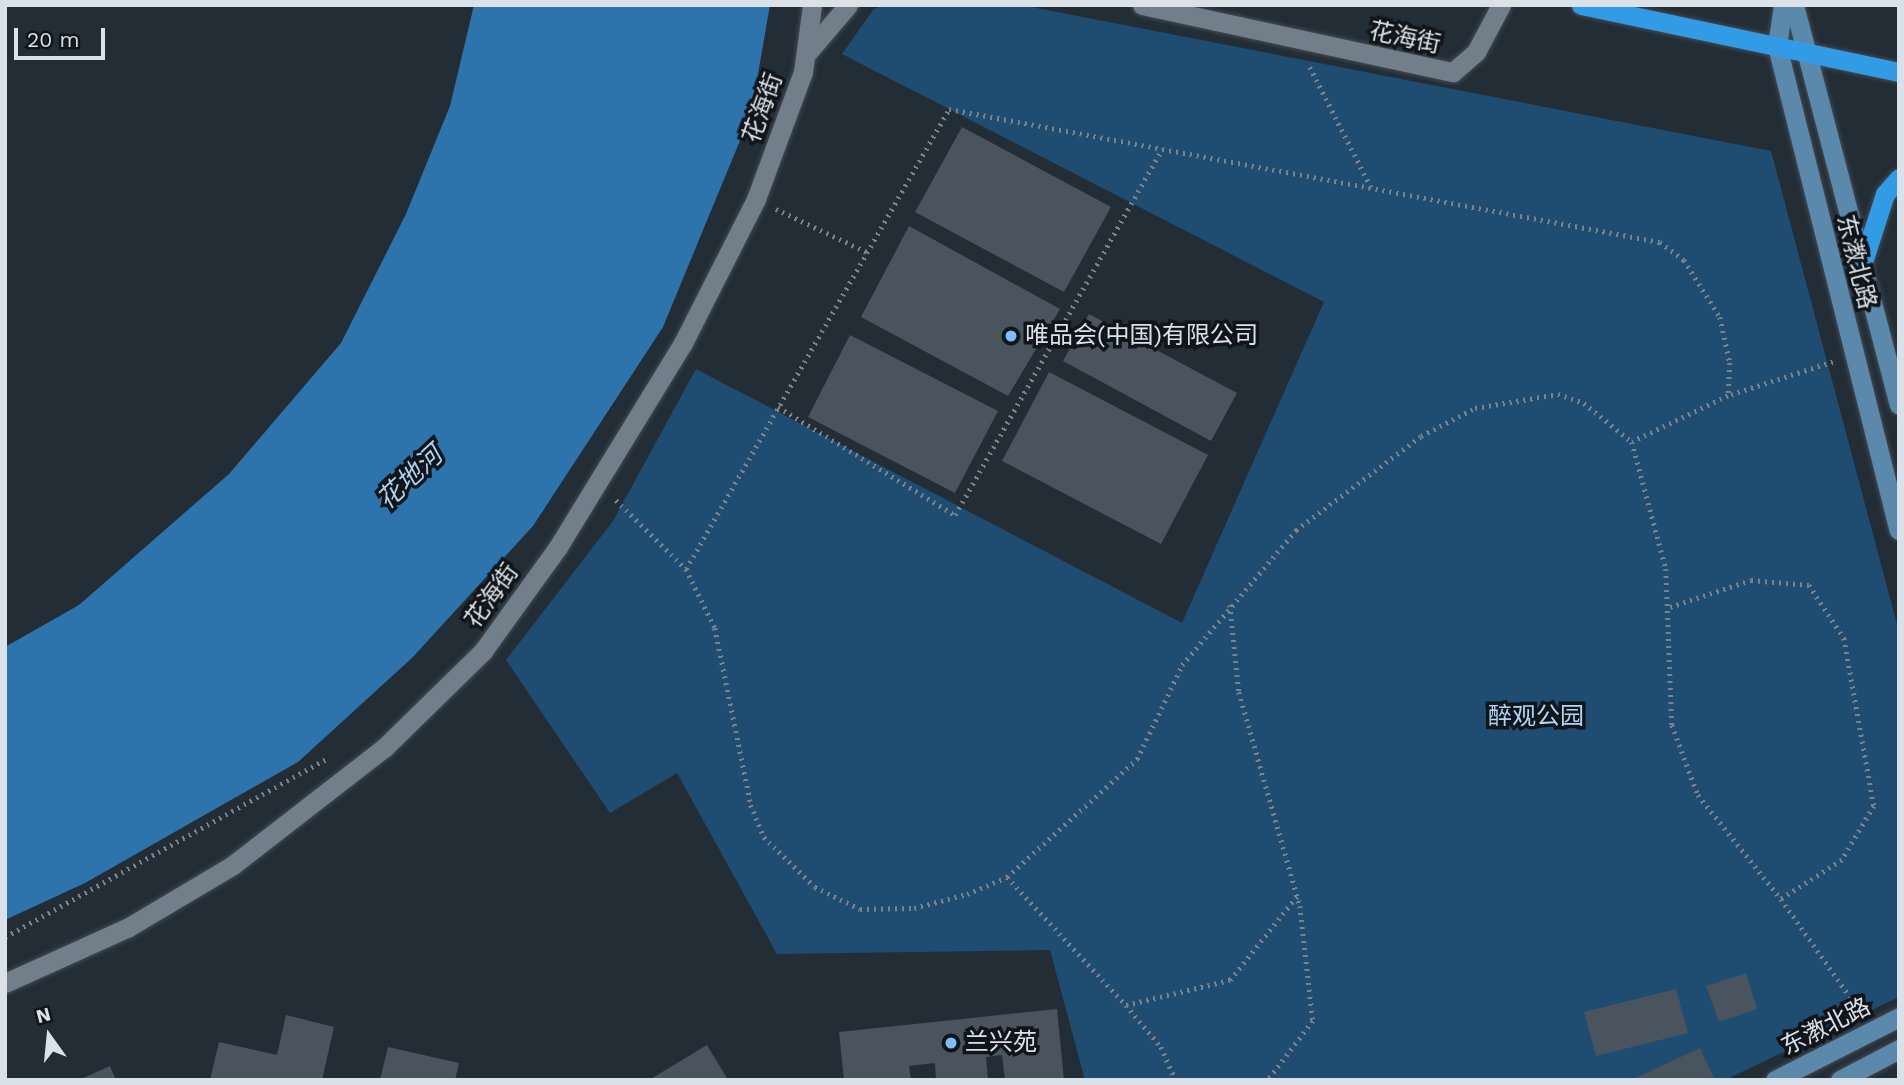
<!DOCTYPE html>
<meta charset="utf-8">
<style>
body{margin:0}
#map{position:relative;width:1904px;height:1085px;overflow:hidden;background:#232d36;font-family:"Work Sans","Noto Sans SC",sans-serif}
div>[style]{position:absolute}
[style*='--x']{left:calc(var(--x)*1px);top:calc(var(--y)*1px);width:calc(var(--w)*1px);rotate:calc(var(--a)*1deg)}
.green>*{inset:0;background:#1f4d72}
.water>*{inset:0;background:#2d73ac}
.building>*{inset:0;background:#49545e}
.path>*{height:4.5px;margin-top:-2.25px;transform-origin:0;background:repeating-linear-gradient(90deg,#7a838b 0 2px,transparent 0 7px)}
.roads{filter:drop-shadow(0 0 2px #424a53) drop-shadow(0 0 2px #424a53)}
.minor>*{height:19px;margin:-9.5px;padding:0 9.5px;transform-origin:9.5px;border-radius:9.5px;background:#727e89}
.secondary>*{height:19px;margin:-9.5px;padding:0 9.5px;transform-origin:9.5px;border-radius:9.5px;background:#5a89ac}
.trunk>*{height:19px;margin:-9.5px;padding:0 9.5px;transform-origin:9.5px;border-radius:9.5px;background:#329be6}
.dots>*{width:19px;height:19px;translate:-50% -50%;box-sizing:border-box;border:4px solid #101519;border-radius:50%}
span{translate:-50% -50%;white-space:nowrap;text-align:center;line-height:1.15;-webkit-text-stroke:7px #101519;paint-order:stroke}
.street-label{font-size:24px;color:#dbe1e8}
.poi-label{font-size:24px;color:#dbe1e8}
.left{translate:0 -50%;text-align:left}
.park-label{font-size:24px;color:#b3d5f5}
.water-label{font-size:26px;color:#afd1f1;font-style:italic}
.frame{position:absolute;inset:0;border:7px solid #dbe1e8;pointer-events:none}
.north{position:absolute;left:14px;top:1001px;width:70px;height:70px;-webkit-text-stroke:5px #101519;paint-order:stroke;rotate:345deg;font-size:19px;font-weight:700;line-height:28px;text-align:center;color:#dbe1e8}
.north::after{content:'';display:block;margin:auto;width:24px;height:32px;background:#dbe1e8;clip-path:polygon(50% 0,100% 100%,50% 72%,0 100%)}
.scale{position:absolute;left:14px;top:28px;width:91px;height:32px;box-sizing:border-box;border:4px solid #dbe1e8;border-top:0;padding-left:9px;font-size:21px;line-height:24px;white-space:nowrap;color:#dbe1e8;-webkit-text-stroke:5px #101519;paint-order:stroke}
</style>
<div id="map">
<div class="green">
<i style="clip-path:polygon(882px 5px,1021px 5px,1771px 151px,1899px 632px,1899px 997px,1725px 1080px,1085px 1080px,1050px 950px,777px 954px,677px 773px,610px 813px,506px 660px,613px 521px,696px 369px,1182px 623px,1324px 302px,842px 54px,873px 10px)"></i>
</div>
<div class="water">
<i style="clip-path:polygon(474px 5px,770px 5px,751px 114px,663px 327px,533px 526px,412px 658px,298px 762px,85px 883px,5px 920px,5px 647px,79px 605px,229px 474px,341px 343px,406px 214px,450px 106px)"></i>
</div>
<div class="building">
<i style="clip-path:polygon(962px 127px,1111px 207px,1064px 292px,915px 212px)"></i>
<i style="clip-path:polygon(909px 226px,1060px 309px,1008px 396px,861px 317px)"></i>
<i style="clip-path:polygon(1089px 314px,1237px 393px,1211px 441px,1063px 361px)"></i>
<i style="clip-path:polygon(850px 335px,998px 411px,955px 493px,808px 417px)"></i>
<i style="clip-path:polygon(1049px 372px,1208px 455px,1161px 544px,1002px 461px)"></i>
<i style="clip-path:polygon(1746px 973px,1757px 1009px,1719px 1022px,1706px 986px)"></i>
<i style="clip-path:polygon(1676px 989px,1688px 1033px,1596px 1056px,1584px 1012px)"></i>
<i style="clip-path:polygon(1057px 1009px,1064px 1080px,1005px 1080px,1002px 1055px,986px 1057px,988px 1080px,936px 1080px,935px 1063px,909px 1066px,911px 1080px,844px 1080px,839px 1032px)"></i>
<i style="clip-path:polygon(286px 1015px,334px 1027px,322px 1080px,210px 1080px,219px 1042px,277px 1055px)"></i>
<i style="clip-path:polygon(707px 1045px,728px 1080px,649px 1080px)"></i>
<i style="clip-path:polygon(388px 1047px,459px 1063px,455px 1080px,380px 1080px)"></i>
<i style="clip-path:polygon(1700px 1048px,1715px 1080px,1631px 1080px)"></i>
<i style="clip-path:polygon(110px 1066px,116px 1080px,79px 1080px)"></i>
</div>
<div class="path">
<i style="--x:1310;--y:67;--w:135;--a:63.1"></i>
<i style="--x:776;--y:209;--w:101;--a:25.3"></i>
<i style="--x:1833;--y:362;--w:110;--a:162.1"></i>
<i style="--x:1728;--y:396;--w:106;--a:154.4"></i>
<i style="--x:1632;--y:442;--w:131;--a:75"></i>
<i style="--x:1666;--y:569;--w:156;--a:87.8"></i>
<i style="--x:1672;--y:725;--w:75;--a:69.6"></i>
<i style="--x:1698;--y:795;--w:133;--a:51.4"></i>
<i style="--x:1781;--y:899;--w:137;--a:54.8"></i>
<i style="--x:778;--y:407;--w:207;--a:31.4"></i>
<i style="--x:955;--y:515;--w:420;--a:-60.5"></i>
<i style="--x:616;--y:500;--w:98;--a:44.6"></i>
<i style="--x:686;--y:569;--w:66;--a:63.8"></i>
<i style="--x:715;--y:628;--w:181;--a:78.5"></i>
<i style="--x:751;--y:805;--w:35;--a:68"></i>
<i style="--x:764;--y:837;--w:71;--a:44.4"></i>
<i style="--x:815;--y:887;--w:50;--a:26.1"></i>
<i style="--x:860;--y:909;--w:54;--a:-1.1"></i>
<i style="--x:914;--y:908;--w:55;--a:-14.8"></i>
<i style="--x:967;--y:894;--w:43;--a:-23"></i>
<i style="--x:1007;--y:877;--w:176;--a:-42.2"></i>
<i style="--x:1137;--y:759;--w:104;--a:-64.4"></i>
<i style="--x:1182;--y:665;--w:177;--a:-49.8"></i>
<i style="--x:1296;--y:530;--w:156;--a:-36.9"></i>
<i style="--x:1421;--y:436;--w:61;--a:-27.4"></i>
<i style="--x:1475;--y:408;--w:84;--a:-9.6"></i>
<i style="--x:1558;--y:394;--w:28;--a:19"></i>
<i style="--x:1584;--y:403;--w:62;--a:39.1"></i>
<i style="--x:686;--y:569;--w:530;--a:-60.24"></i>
<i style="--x:949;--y:109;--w:723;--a:10.6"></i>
<i style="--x:1660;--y:242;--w:30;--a:37"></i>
<i style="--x:1684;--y:260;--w:67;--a:57.7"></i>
<i style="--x:1720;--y:317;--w:47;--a:77.7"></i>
<i style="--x:1730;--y:363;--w:33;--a:93"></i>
<i style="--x:1230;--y:605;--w:87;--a:84.1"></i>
<i style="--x:1239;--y:692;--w:223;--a:74.1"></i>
<i style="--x:1300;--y:906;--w:116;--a:83.6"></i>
<i style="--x:1313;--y:1021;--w:74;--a:127.3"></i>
<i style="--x:1670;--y:607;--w:85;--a:-18.4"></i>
<i style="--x:1751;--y:580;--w:58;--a:4.9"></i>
<i style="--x:1809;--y:585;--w:64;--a:56.6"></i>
<i style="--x:1844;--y:638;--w:171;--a:79.9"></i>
<i style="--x:1874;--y:806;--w:63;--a:120.7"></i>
<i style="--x:1842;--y:860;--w:72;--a:147.4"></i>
<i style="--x:1007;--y:877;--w:175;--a:47.1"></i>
<i style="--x:1126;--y:1005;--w:55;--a:50.2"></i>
<i style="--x:1161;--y:1047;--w:36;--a:66"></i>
<i style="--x:5;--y:937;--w:367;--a:-29"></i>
<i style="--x:1126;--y:1005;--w:107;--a:-13.5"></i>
<i style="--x:1230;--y:980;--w:107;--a:-51.4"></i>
</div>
<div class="roads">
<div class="minor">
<i style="--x:1142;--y:5;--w:318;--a:12.2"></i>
<i style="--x:1453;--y:72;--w:30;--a:-41"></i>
<i style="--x:1476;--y:52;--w:53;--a:-62"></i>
<i style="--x:808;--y:52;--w:62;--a:-49.6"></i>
<i style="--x:5;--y:983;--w:134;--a:-24.3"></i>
<i style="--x:127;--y:928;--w:123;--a:-30.7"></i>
<i style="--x:233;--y:865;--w:191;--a:-37.8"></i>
<i style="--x:384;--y:748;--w:139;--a:-44.4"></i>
<i style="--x:483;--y:651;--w:128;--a:-54.2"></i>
<i style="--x:558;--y:547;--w:239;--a:-58.5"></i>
<i style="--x:683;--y:343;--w:161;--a:-63.1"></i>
<i style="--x:756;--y:199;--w:135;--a:-69.7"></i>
<i style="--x:803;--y:72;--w:68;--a:-82.3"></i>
</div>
<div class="secondary">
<i style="--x:1783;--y:5;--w:41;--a:98.3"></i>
<i style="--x:1777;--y:46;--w:499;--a:75.9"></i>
<i style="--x:1794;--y:5;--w:413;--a:75.3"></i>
<i style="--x:1775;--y:1080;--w:139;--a:-26.9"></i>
<i style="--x:1840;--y:1080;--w:67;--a:-27.7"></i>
</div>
<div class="trunk">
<i style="--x:1581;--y:5;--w:325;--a:11.9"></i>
<i style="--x:1862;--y:265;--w:75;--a:-72.1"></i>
<i style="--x:1885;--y:194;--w:21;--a:-49"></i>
</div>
</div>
<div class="dots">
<i style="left:1011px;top:336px;background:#7cbef9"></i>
<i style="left:951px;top:1043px;background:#7cbef9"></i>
</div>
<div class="street-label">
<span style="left:1405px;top:38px;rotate:12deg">花海街</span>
<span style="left:763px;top:108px;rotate:-70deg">花海街</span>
<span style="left:1856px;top:262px;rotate:76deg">东漖北路</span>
<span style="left:492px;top:596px;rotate:-54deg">花海街</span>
<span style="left:1826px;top:1027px;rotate:-27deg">东漖北路</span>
</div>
<div class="poi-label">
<span class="left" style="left:1025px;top:336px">唯品会(中国)有限公司</span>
<span class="left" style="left:965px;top:1043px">兰兴苑</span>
</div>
<div class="park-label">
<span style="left:1536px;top:717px">醉观公园</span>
</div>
<div class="water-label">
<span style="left:410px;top:478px;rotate:-43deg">花地河</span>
</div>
<div class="frame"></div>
<div class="north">N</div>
<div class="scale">20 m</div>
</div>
